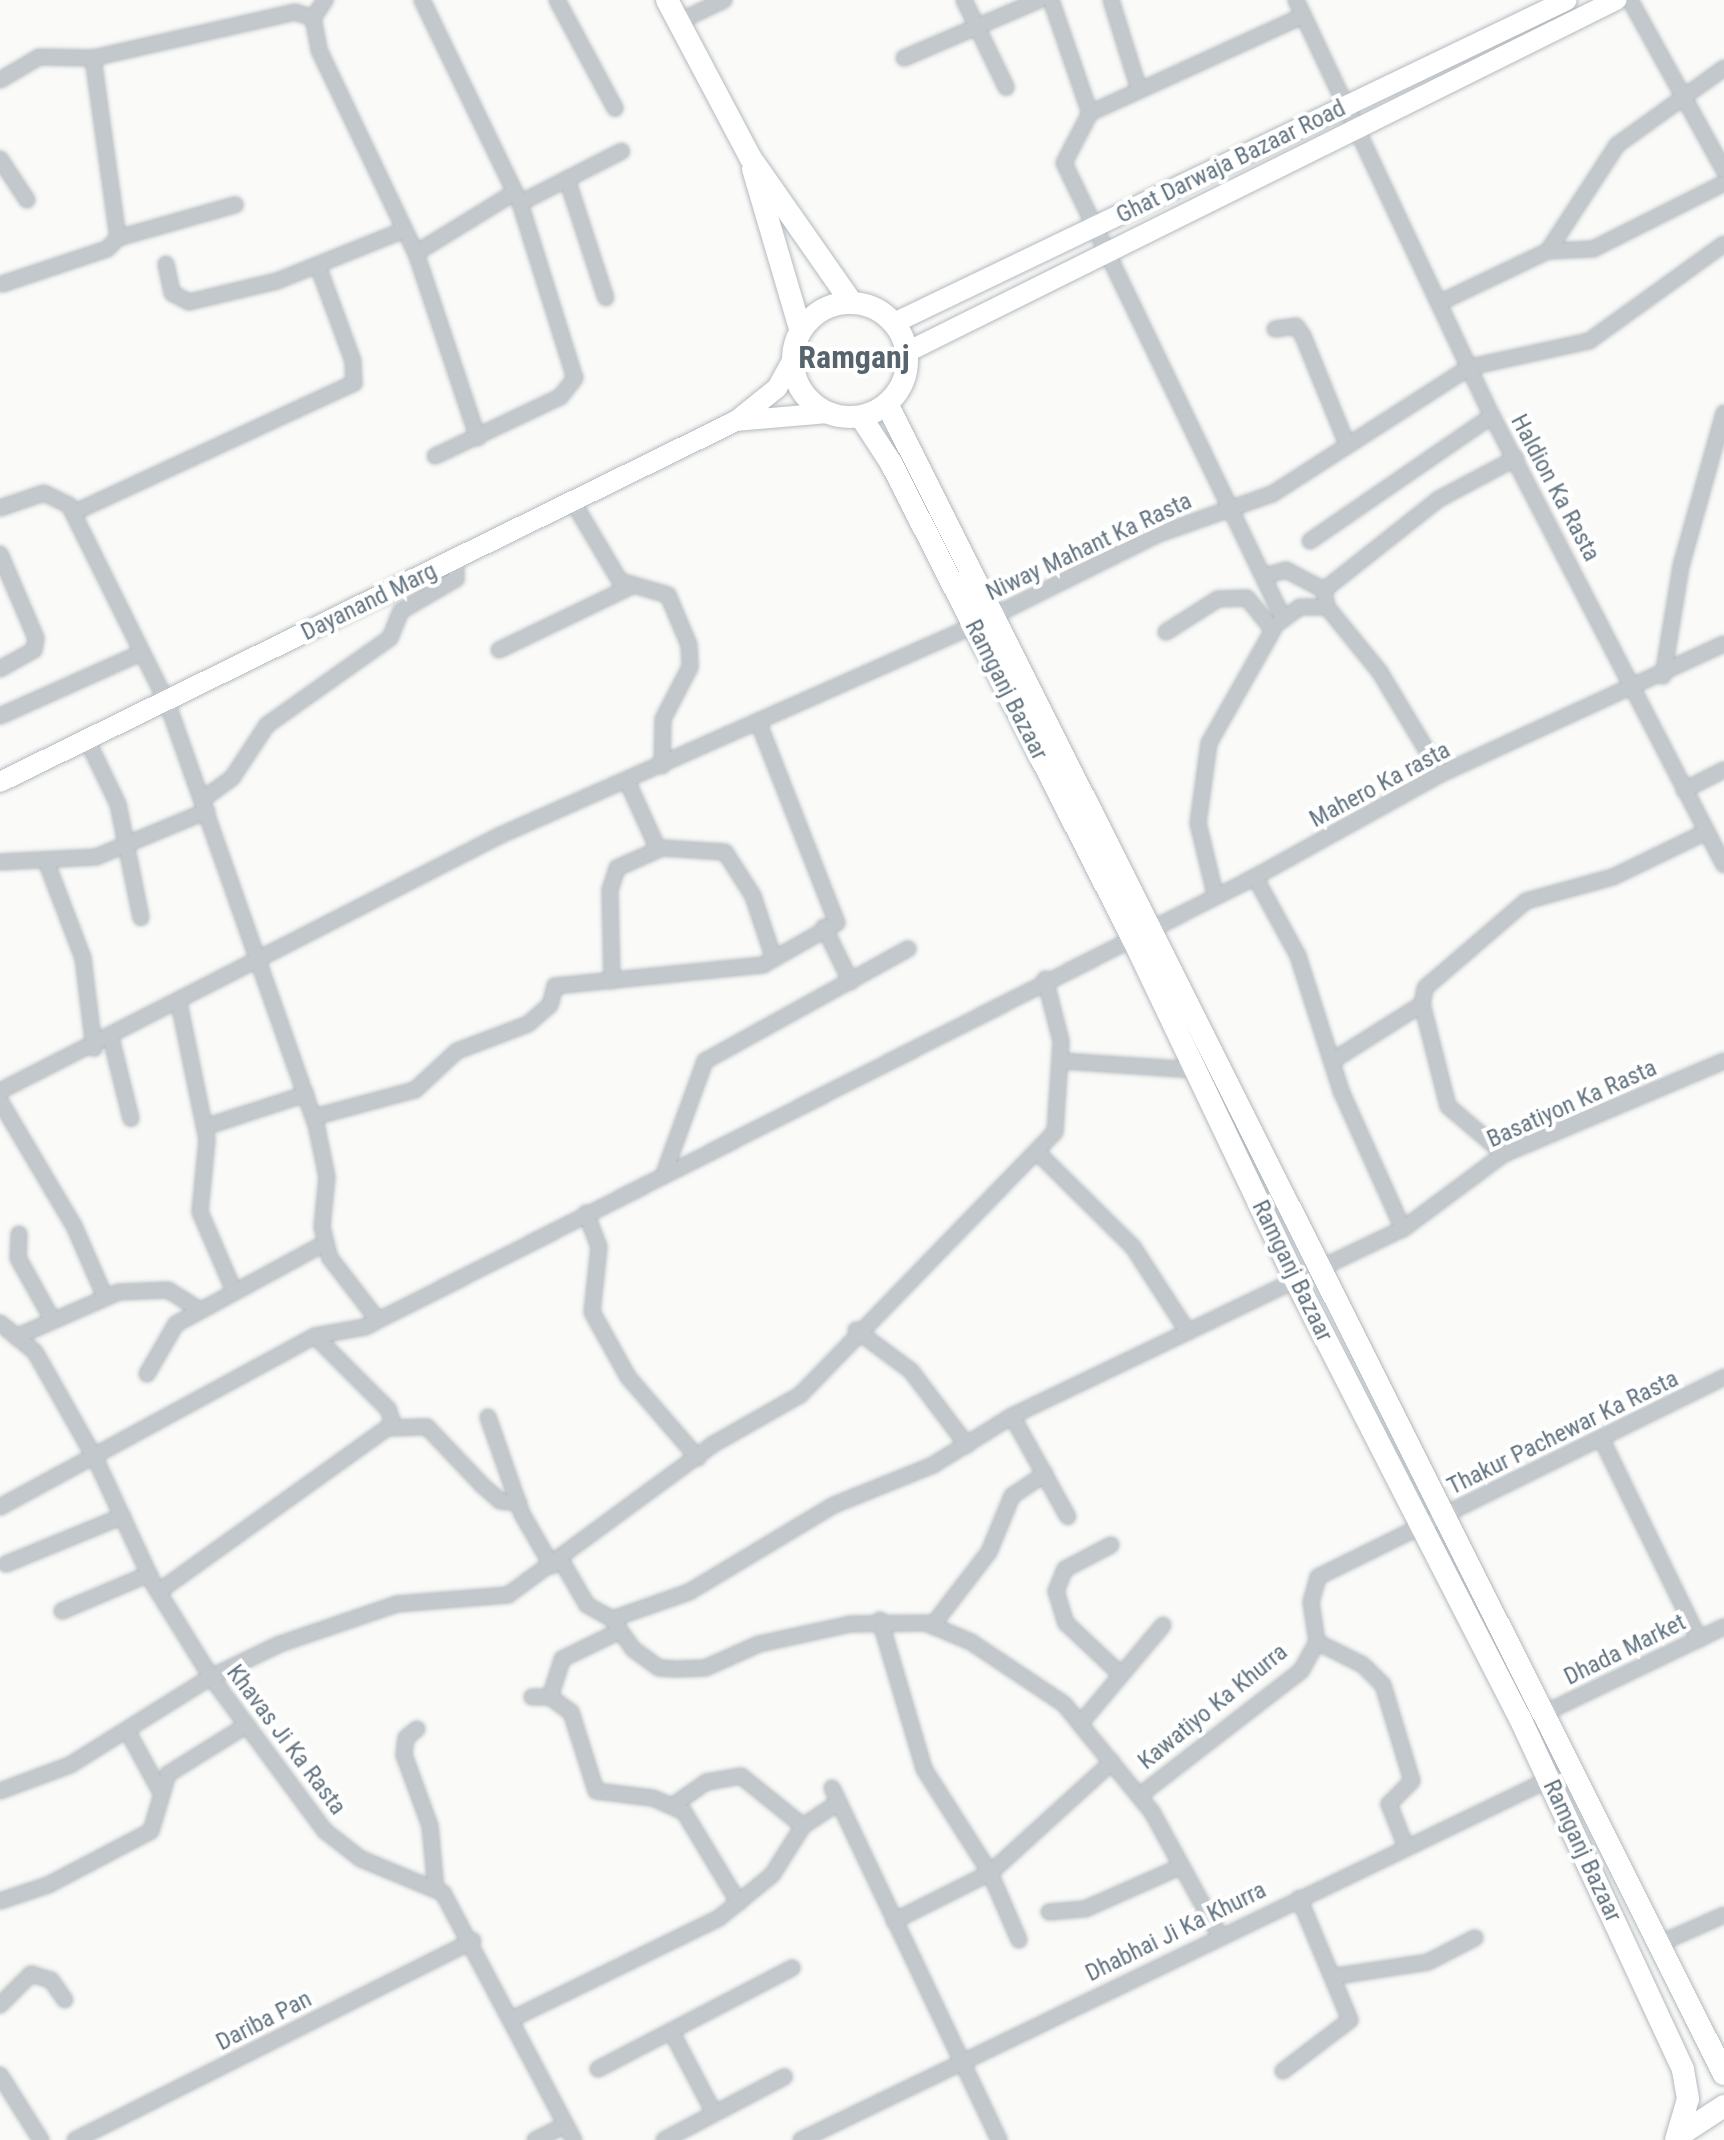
<!DOCTYPE html>
<style>
body{margin:0}
#map{position:relative;width:1724px;height:2140px;overflow:hidden;background:#fafaf8;font-family:"Roboto Condensed",sans-serif}
div>[style]{position:absolute}
[style*='--x']{left:calc(var(--x)*1px);top:calc(var(--y)*1px);width:calc(var(--w)*1px);rotate:calc(var(--a)*1deg)}
.roads{filter:drop-shadow(0 0 2px #b3babf) drop-shadow(0 0 2px #b3babf)}
.street>*{height:14px;margin:-7px;padding:0 7px;transform-origin:7px;border-radius:7px;background:#c3c8cc}
.secondary>*{height:20px;margin:-10px;padding:0 10px;transform-origin:10px;border-radius:10px;background:#fff}
.primary>*{height:22px;margin:-11px;padding:0 11px;transform-origin:11px;border-radius:11px;background:#fff}
.primary>.ring{margin:-11px;padding:0;box-sizing:content-box;background:none;border:22px solid #fff;border-radius:50%}
span{translate:-50% -50%;white-space:nowrap;text-align:center;line-height:1.15;-webkit-text-stroke:8px #fff;paint-order:stroke}
.street-label{font-size:24px;color:#657683}
.district-label{font-size:32px;color:#57646e;font-weight:700}
</style>
<div id="map">
<div class="roads">
<div class="street">
<i style="--x:422;--y:0;--w:225;--a:64.2"></i>
<i style="--x:520;--y:203;--w:183;--a:72.6"></i>
<i style="--x:575;--y:378;--w:24;--a:128"></i>
<i style="--x:560;--y:397;--w:138;--a:154.7"></i>
<i style="--x:557;--y:0;--w:123;--a:61.8"></i>
<i style="--x:964;--y:0;--w:97;--a:64.2"></i>
<i style="--x:1051;--y:0;--w:120;--a:71"></i>
<i style="--x:1090;--y:113;--w:234;--a:-24.5"></i>
<i style="--x:1111;--y:0;--w:90;--a:72.6"></i>
<i style="--x:1296;--y:0;--w:460;--a:64.8"></i>
<i style="--x:1492;--y:416;--w:505;--a:62.67"></i>
<i style="--x:1630;--y:0;--w:194;--a:61.1"></i>
<i style="--x:313;--y:18;--w:22;--a:-56"></i>
<i style="--x:678;--y:22;--w:51;--a:-25.6"></i>
<i style="--x:904;--y:58;--w:147;--a:-23.2"></i>
<i style="--x:0;--y:80;--w:45;--a:-30.5"></i>
<i style="--x:39;--y:57;--w:54;--a:1.1"></i>
<i style="--x:93;--y:58;--w:207;--a:-12.8"></i>
<i style="--x:295;--y:12;--w:19;--a:18"></i>
<i style="--x:313;--y:18;--w:33;--a:79"></i>
<i style="--x:319;--y:50;--w:225;--a:64.5"></i>
<i style="--x:416;--y:253;--w:195;--a:71.5"></i>
<i style="--x:1090;--y:113;--w:56;--a:117.5"></i>
<i style="--x:1064;--y:163;--w:503;--a:64.3"></i>
<i style="--x:0;--y:159;--w:49;--a:56.6"></i>
<i style="--x:567;--y:179;--w:125;--a:71.9"></i>
<i style="--x:520;--y:203;--w:114;--a:-27"></i>
<i style="--x:118;--y:238;--w:122;--a:-15.8"></i>
<i style="--x:1548;--y:251;--w:45;--a:-2.5"></i>
<i style="--x:1593;--y:249;--w:147;--a:-26.7"></i>
<i style="--x:416;--y:253;--w:116;--a:-31.6"></i>
<i style="--x:166;--y:264;--w:30;--a:78"></i>
<i style="--x:172;--y:293;--w:19;--a:28"></i>
<i style="--x:189;--y:302;--w:90;--a:-13.4"></i>
<i style="--x:277;--y:281;--w:137;--a:-21.9"></i>
<i style="--x:2;--y:284;--w:111;--a:-18.4"></i>
<i style="--x:107;--y:249;--w:16;--a:-45"></i>
<i style="--x:118;--y:238;--w:182;--a:-97.9"></i>
<i style="--x:1441;--y:302;--w:119;--a:-25.5"></i>
<i style="--x:1548;--y:251;--w:126;--a:-56.9"></i>
<i style="--x:1617;--y:145;--w:132;--a:-35.7"></i>
<i style="--x:1275;--y:329;--w:21;--a:-8"></i>
<i style="--x:1296;--y:326;--w:12;--a:55"></i>
<i style="--x:1303;--y:336;--w:114;--a:67.9"></i>
<i style="--x:573;--y:502;--w:92;--a:59.3"></i>
<i style="--x:620;--y:581;--w:50;--a:16.3"></i>
<i style="--x:668;--y:595;--w:54;--a:67.2"></i>
<i style="--x:689;--y:645;--w:22;--a:87"></i>
<i style="--x:690;--y:667;--w:59;--a:117.4"></i>
<i style="--x:663;--y:719;--w:47;--a:91.2"></i>
<i style="--x:0;--y:508;--w:46;--a:-18.8"></i>
<i style="--x:44;--y:493;--w:28;--a:26"></i>
<i style="--x:69;--y:505;--w:220;--a:63.6"></i>
<i style="--x:167;--y:702;--w:453;--a:70.6"></i>
<i style="--x:317;--y:1129;--w:49;--a:78.2"></i>
<i style="--x:327;--y:1177;--w:50;--a:95.7"></i>
<i style="--x:322;--y:1227;--w:32;--a:76"></i>
<i style="--x:330;--y:1258;--w:77;--a:52.4"></i>
<i style="--x:73;--y:513;--w:310;--a:-24.8"></i>
<i style="--x:354;--y:383;--w:22;--a:-93"></i>
<i style="--x:353;--y:361;--w:101;--a:-110.2"></i>
<i style="--x:1310;--y:541;--w:221;--a:-34.5"></i>
<i style="--x:0;--y:554;--w:91;--a:66.8"></i>
<i style="--x:36;--y:638;--w:12;--a:99"></i>
<i style="--x:34;--y:650;--w:39;--a:151"></i>
<i style="--x:1264;--y:576;--w:23;--a:-15"></i>
<i style="--x:1286;--y:570;--w:43;--a:27.8"></i>
<i style="--x:1278;--y:623;--w:27;--a:-36"></i>
<i style="--x:1300;--y:607;--w:27;--a:0"></i>
<i style="--x:1166;--y:632;--w:62;--a:-32.4"></i>
<i style="--x:1218;--y:599;--w:29;--a:-2"></i>
<i style="--x:1247;--y:598;--w:41;--a:50.9"></i>
<i style="--x:1273;--y:630;--w:130;--a:119.5"></i>
<i style="--x:1209;--y:743;--w:81;--a:97.8"></i>
<i style="--x:1198;--y:823;--w:73;--a:76.5"></i>
<i style="--x:499;--y:650;--w:143;--a:-25.7"></i>
<i style="--x:1663;--y:676;--w:111;--a:-80.7"></i>
<i style="--x:1681;--y:566;--w:159;--a:-74.3"></i>
<i style="--x:0;--y:716;--w:154;--a:-24.1"></i>
<i style="--x:87;--y:740;--w:71;--a:64.2"></i>
<i style="--x:118;--y:804;--w:116;--a:78.6"></i>
<i style="--x:1441;--y:774;--w:120;--a:-121"></i>
<i style="--x:1379;--y:671;--w:82;--a:-129.1"></i>
<i style="--x:1327;--y:607;--w:17;--a:-100"></i>
<i style="--x:1324;--y:590;--w:147;--a:-38.4"></i>
<i style="--x:1439;--y:499;--w:87;--a:-28"></i>
<i style="--x:627;--y:781;--w:75;--a:65.5"></i>
<i style="--x:1684;--y:790;--w:45;--a:-26.6"></i>
<i style="--x:203;--y:799;--w:36;--a:-36"></i>
<i style="--x:232;--y:778;--w:64;--a:-56.6"></i>
<i style="--x:267;--y:725;--w:151;--a:-35.3"></i>
<i style="--x:390;--y:638;--w:29;--a:-68"></i>
<i style="--x:401;--y:611;--w:64;--a:-30.2"></i>
<i style="--x:456;--y:579;--w:20;--a:-90"></i>
<i style="--x:46;--y:861;--w:104;--a:69.1"></i>
<i style="--x:83;--y:958;--w:91;--a:83"></i>
<i style="--x:0;--y:862;--w:96;--a:-3"></i>
<i style="--x:96;--y:857;--w:120;--a:-22.5"></i>
<i style="--x:1255;--y:877;--w:90;--a:61.4"></i>
<i style="--x:1298;--y:956;--w:142;--a:72.3"></i>
<i style="--x:1341;--y:1091;--w:151;--a:65.8"></i>
<i style="--x:824;--y:927;--w:61;--a:63.9"></i>
<i style="--x:612;--y:981;--w:91;--a:-91.3"></i>
<i style="--x:610;--y:890;--w:23;--a:-72"></i>
<i style="--x:617;--y:868;--w:49;--a:-24"></i>
<i style="--x:662;--y:848;--w:63;--a:3.6"></i>
<i style="--x:725;--y:852;--w:52;--a:57.5"></i>
<i style="--x:753;--y:896;--w:60;--a:71.6"></i>
<i style="--x:179;--y:1003;--w:140;--a:78.4"></i>
<i style="--x:207;--y:1140;--w:72;--a:95.6"></i>
<i style="--x:200;--y:1212;--w:86;--a:66.7"></i>
<i style="--x:111;--y:1038;--w:83;--a:76.1"></i>
<i style="--x:1061;--y:1061;--w:135;--a:3.8"></i>
<i style="--x:1332;--y:1061;--w:107;--a:-32.3"></i>
<i style="--x:0;--y:1091;--w:563;--a:-27.07"></i>
<i style="--x:501;--y:835;--w:516;--a:-23.88"></i>
<i style="--x:973;--y:626;--w:204;--a:-26.4"></i>
<i style="--x:1156;--y:535;--w:123;--a:-19.5"></i>
<i style="--x:1272;--y:494;--w:235;--a:-32.7"></i>
<i style="--x:1470;--y:367;--w:122;--a:-12.3"></i>
<i style="--x:1589;--y:341;--w:166;--a:-35.7"></i>
<i style="--x:0;--y:1101;--w:145;--a:59.4"></i>
<i style="--x:74;--y:1226;--w:77;--a:66.4"></i>
<i style="--x:314;--y:1117;--w:105;--a:-15"></i>
<i style="--x:415;--y:1090;--w:57;--a:-42.9"></i>
<i style="--x:457;--y:1051;--w:76;--a:-20.8"></i>
<i style="--x:528;--y:1024;--w:29;--a:-41"></i>
<i style="--x:550;--y:1005;--w:20;--a:-75"></i>
<i style="--x:555;--y:986;--w:209;--a:-5.8"></i>
<i style="--x:763;--y:965;--w:85;--a:-29.6"></i>
<i style="--x:837;--y:923;--w:217;--a:-111.4"></i>
<i style="--x:205;--y:1127;--w:106;--a:-18.1"></i>
<i style="--x:1039;--y:1154;--w:132;--a:44.7"></i>
<i style="--x:1133;--y:1247;--w:101;--a:57.1"></i>
<i style="--x:1504;--y:1154;--w:74;--a:-139.4"></i>
<i style="--x:1448;--y:1106;--w:105;--a:-104.3"></i>
<i style="--x:1422;--y:1004;--w:16;--a:-79"></i>
<i style="--x:1425;--y:988;--w:133;--a:-40.7"></i>
<i style="--x:1526;--y:901;--w:90;--a:-15.4"></i>
<i style="--x:1613;--y:877;--w:103;--a:-25.8"></i>
<i style="--x:665;--y:1171;--w:117;--a:-70"></i>
<i style="--x:705;--y:1061;--w:232;--a:-28.9"></i>
<i style="--x:586;--y:1213;--w:36;--a:69"></i>
<i style="--x:599;--y:1247;--w:65;--a:96.1"></i>
<i style="--x:592;--y:1312;--w:74;--a:61"></i>
<i style="--x:628;--y:1377;--w:107;--a:49.2"></i>
<i style="--x:19;--y:1234;--w:24;--a:92"></i>
<i style="--x:18;--y:1258;--w:70;--a:60.9"></i>
<i style="--x:0;--y:1323;--w:45;--a:39.6"></i>
<i style="--x:35;--y:1352;--w:122;--a:60.5"></i>
<i style="--x:95;--y:1458;--w:140;--a:65.1"></i>
<i style="--x:154;--y:1585;--w:108;--a:58.2"></i>
<i style="--x:211;--y:1677;--w:192;--a:53.5"></i>
<i style="--x:325;--y:1831;--w:46;--a:37.9"></i>
<i style="--x:361;--y:1859;--w:89;--a:22.5"></i>
<i style="--x:443;--y:1893;--w:280;--a:62.1"></i>
<i style="--x:856;--y:1330;--w:69;--a:36.7"></i>
<i style="--x:911;--y:1371;--w:93;--a:52.9"></i>
<i style="--x:16;--y:1337;--w:112;--a:-23.6"></i>
<i style="--x:119;--y:1292;--w:49;--a:-2.3"></i>
<i style="--x:168;--y:1290;--w:36;--a:32"></i>
<i style="--x:147;--y:1374;--w:58;--a:-59.9"></i>
<i style="--x:176;--y:1324;--w:170;--a:-28.5"></i>
<i style="--x:1012;--y:1416;--w:115;--a:61"></i>
<i style="--x:488;--y:1417;--w:103;--a:70.7"></i>
<i style="--x:522;--y:1514;--w:60;--a:60"></i>
<i style="--x:390;--y:1428;--w:37;--a:-2"></i>
<i style="--x:427;--y:1427;--w:81;--a:46.5"></i>
<i style="--x:483;--y:1486;--w:23;--a:41"></i>
<i style="--x:500;--y:1501;--w:19;--a:6"></i>
<i style="--x:1601;--y:1438;--w:224;--a:64"></i>
<i style="--x:0;--y:1507;--w:358;--a:-28.5"></i>
<i style="--x:315;--y:1336;--w:51;--a:-10.2"></i>
<i style="--x:365;--y:1327;--w:997;--a:-26.82"></i>
<i style="--x:1255;--y:877;--w:213;--a:-29"></i>
<i style="--x:1441;--y:774;--w:311;--a:-24.7"></i>
<i style="--x:1111;--y:1545;--w:52;--a:152.4"></i>
<i style="--x:1065;--y:1569;--w:24;--a:112"></i>
<i style="--x:1056;--y:1591;--w:34;--a:73"></i>
<i style="--x:1066;--y:1623;--w:71;--a:43.3"></i>
<i style="--x:561;--y:1560;--w:52;--a:60"></i>
<i style="--x:587;--y:1605;--w:29;--a:29"></i>
<i style="--x:612;--y:1619;--w:82;--a:-19.3"></i>
<i style="--x:689;--y:1592;--w:169;--a:-31"></i>
<i style="--x:834;--y:1505;--w:107;--a:-22"></i>
<i style="--x:933;--y:1465;--w:93;--a:-31.8"></i>
<i style="--x:1012;--y:1416;--w:433;--a:-25.6"></i>
<i style="--x:1403;--y:1229;--w:126;--a:-36.6"></i>
<i style="--x:1504;--y:1154;--w:239;--a:-22.9"></i>
<i style="--x:6;--y:1564;--w:126;--a:-22.3"></i>
<i style="--x:158;--y:1592;--w:289;--a:-35.6"></i>
<i style="--x:393;--y:1424;--w:16;--a:-108"></i>
<i style="--x:388;--y:1409;--w:103;--a:-135"></i>
<i style="--x:62;--y:1611;--w:95;--a:-23"></i>
<i style="--x:612;--y:1619;--w:37;--a:55"></i>
<i style="--x:633;--y:1649;--w:32;--a:36"></i>
<i style="--x:659;--y:1668;--w:17;--a:3"></i>
<i style="--x:676;--y:1669;--w:29;--a:-2"></i>
<i style="--x:705;--y:1668;--w:59;--a:-24"></i>
<i style="--x:759;--y:1644;--w:94;--a:-12.3"></i>
<i style="--x:851;--y:1624;--w:75;--a:-0.8"></i>
<i style="--x:926;--y:1623;--w:49;--a:22.9"></i>
<i style="--x:971;--y:1642;--w:112;--a:33.7"></i>
<i style="--x:1064;--y:1704;--w:26;--a:51"></i>
<i style="--x:1080;--y:1724;--w:129;--a:-50"></i>
<i style="--x:880;--y:1620;--w:155;--a:73.5"></i>
<i style="--x:924;--y:1769;--w:123;--a:57.6"></i>
<i style="--x:990;--y:1873;--w:73;--a:66.6"></i>
<i style="--x:932;--y:1626;--w:93;--a:-52.4"></i>
<i style="--x:989;--y:1552;--w:61;--a:-67.7"></i>
<i style="--x:1012;--y:1496;--w:40;--a:-34"></i>
<i style="--x:1317;--y:1642;--w:51;--a:26.6"></i>
<i style="--x:1363;--y:1665;--w:28;--a:45"></i>
<i style="--x:1383;--y:1685;--w:100;--a:73.2"></i>
<i style="--x:1412;--y:1781;--w:33;--a:135"></i>
<i style="--x:1389;--y:1804;--w:46;--a:68.4"></i>
<i style="--x:532;--y:1697;--w:18;--a:0"></i>
<i style="--x:550;--y:1697;--w:26;--a:36"></i>
<i style="--x:571;--y:1712;--w:83;--a:72.4"></i>
<i style="--x:596;--y:1791;--w:57;--a:7"></i>
<i style="--x:653;--y:1798;--w:34;--a:24"></i>
<i style="--x:684;--y:1812;--w:106;--a:58.9"></i>
<i style="--x:550;--y:1697;--w:40;--a:-72"></i>
<i style="--x:562;--y:1659;--w:64;--a:-25.8"></i>
<i style="--x:1545;--y:1713;--w:199;--a:-25.7"></i>
<i style="--x:1080;--y:1724;--w:114;--a:50.7"></i>
<i style="--x:1152;--y:1812;--w:141;--a:61.3"></i>
<i style="--x:417;--y:1729;--w:14;--a:141"></i>
<i style="--x:406;--y:1738;--w:17;--a:97"></i>
<i style="--x:404;--y:1755;--w:76;--a:69.9"></i>
<i style="--x:430;--y:1826;--w:63;--a:84.6"></i>
<i style="--x:128;--y:1732;--w:65;--a:61.5"></i>
<i style="--x:832;--y:1788;--w:390;--a:64.6"></i>
<i style="--x:0;--y:1791;--w:75;--a:-20.4"></i>
<i style="--x:70;--y:1765;--w:166;--a:-32"></i>
<i style="--x:211;--y:1677;--w:76;--a:-25.6"></i>
<i style="--x:280;--y:1644;--w:124;--a:-18.9"></i>
<i style="--x:397;--y:1604;--w:111;--a:-4.6"></i>
<i style="--x:508;--y:1595;--w:253;--a:-36.3"></i>
<i style="--x:712;--y:1445;--w:101;--a:-29.6"></i>
<i style="--x:800;--y:1395;--w:366;--a:-45.9"></i>
<i style="--x:1055;--y:1132;--w:91;--a:-86.2"></i>
<i style="--x:1061;--y:1041;--w:64;--a:-104.5"></i>
<i style="--x:1139;--y:1796;--w:205;--a:-37.7"></i>
<i style="--x:1301;--y:1671;--w:33;--a:-61"></i>
<i style="--x:1317;--y:1642;--w:40;--a:-98.5"></i>
<i style="--x:1311;--y:1602;--w:26;--a:-74"></i>
<i style="--x:1318;--y:1577;--w:453;--a:-26.2"></i>
<i style="--x:675;--y:1804;--w:39;--a:-35"></i>
<i style="--x:707;--y:1782;--w:35;--a:-10"></i>
<i style="--x:741;--y:1776;--w:80;--a:38.9"></i>
<i style="--x:0;--y:1901;--w:51;--a:-18.4"></i>
<i style="--x:48;--y:1885;--w:116;--a:-27.7"></i>
<i style="--x:151;--y:1831;--w:59;--a:-73.4"></i>
<i style="--x:168;--y:1774;--w:93;--a:-31.8"></i>
<i style="--x:1049;--y:1912;--w:36;--a:-5"></i>
<i style="--x:1085;--y:1909;--w:104;--a:-23.9"></i>
<i style="--x:894;--y:1921;--w:107;--a:-26.6"></i>
<i style="--x:990;--y:1873;--w:165;--a:-42.3"></i>
<i style="--x:1656;--y:1945;--w:74;--a:-23.8"></i>
<i style="--x:1337;--y:1976;--w:92;--a:-8.7"></i>
<i style="--x:1428;--y:1962;--w:53;--a:-27.1"></i>
<i style="--x:0;--y:2005;--w:44;--a:-45"></i>
<i style="--x:31;--y:1974;--w:21;--a:17"></i>
<i style="--x:51;--y:1980;--w:24;--a:55"></i>
<i style="--x:512;--y:2019;--w:230;--a:-26"></i>
<i style="--x:719;--y:1918;--w:68;--a:-39.1"></i>
<i style="--x:772;--y:1875;--w:58;--a:-57.7"></i>
<i style="--x:803;--y:1826;--w:43;--a:-33.7"></i>
<i style="--x:671;--y:2031;--w:93;--a:62.3"></i>
<i style="--x:598;--y:2069;--w:219;--a:-27.5"></i>
<i style="--x:1283;--y:2071;--w:84;--a:-37.3"></i>
<i style="--x:1350;--y:2020;--w:132;--a:-112.7"></i>
<i style="--x:0;--y:2075;--w:77;--a:57.8"></i>
<i style="--x:75;--y:2140;--w:445;--a:-26.6"></i>
<i style="--x:535;--y:2140;--w:34;--a:-26"></i>
<i style="--x:664;--y:2140;--w:136;--a:-27.7"></i>
<i style="--x:801;--y:2140;--w:836;--a:-25.74"></i>
</div>
<div class="secondary">
<i style="--x:894;--y:323;--w:746;--a:-25.64"></i>
<i style="--x:907;--y:352;--w:792;--a:-26.4"></i>
<i style="--x:736;--y:421;--w:91;--a:-5"></i>
<i style="--x:0;--y:782;--w:820;--a:-26.13"></i>
<i style="--x:736;--y:421;--w:53;--a:-38.8"></i>
<i style="--x:777;--y:388;--w:31;--a:-61"></i>
</div>
<div class="primary">
<i style="--x:667;--y:0;--w:178;--a:62.1"></i>
<i style="--x:750;--y:157;--w:177;--a:55.1"></i>
<i style="--x:753;--y:169;--w:167;--a:73.6"></i>
<i class="ring" style="left:793px;top:303px;width:92px;height:92px"></i>
<i style="--x:887;--y:404;--w:1868;--a:63.38"></i>
<i style="--x:861;--y:417;--w:55;--a:56.9"></i>
<i style="--x:891;--y:463;--w:532;--a:63.05"></i>
<i style="--x:1132;--y:937;--w:381;--a:64.5"></i>
<i style="--x:1296;--y:1281;--w:489;--a:62.9"></i>
<i style="--x:1519;--y:1716;--w:390;--a:65.1"></i>
<i style="--x:1683;--y:2070;--w:29;--a:80"></i>
<i style="--x:1688;--y:2099;--w:43;--a:106.3"></i>
<i style="--x:1678;--y:2136;--w:55;--a:-33.1"></i>
</div>
</div>
<div class="street-label">
<span style="left:1231px;top:162px;rotate:-26deg">Ghat Darwaja Bazaar Road</span>
<span style="left:1555px;top:488px;rotate:62deg">Haldion Ka Rasta</span>
<span style="left:1089px;top:547px;rotate:-25deg">Niway Mahant Ka Rasta</span>
<span style="left:369px;top:602px;rotate:-26deg">Dayanand Marg</span>
<span style="left:1006px;top:690px;rotate:63deg">Ramganj Bazaar</span>
<span style="left:1380px;top:785px;rotate:-28deg">Mahero Ka rasta</span>
<span style="left:1572px;top:1104px;rotate:-24deg">Basatiyon Ka Rasta</span>
<span style="left:1292px;top:1271px;rotate:64deg">Ramganj Bazaar</span>
<span style="left:1563px;top:1433px;rotate:-26deg">Thakur Pachewar Ka Rasta</span>
<span style="left:1625px;top:1650px;rotate:-26deg">Dhada Market</span>
<span style="left:1213px;top:1707px;rotate:-39deg">Kawatiyo Ka Khurra</span>
<span style="left:286px;top:1740px;rotate:53deg">Khavas Ji Ka Rasta</span>
<span style="left:1582px;top:1851px;rotate:65deg">Ramganj Bazaar</span>
<span style="left:1176px;top:1932px;rotate:-26deg">Dhabhai Ji Ka Khurra</span>
<span style="left:264px;top:2021px;rotate:-27deg">Dariba Pan</span>
</div>
<div class="district-label">
<span style="left:854px;top:357px">Ramganj</span>
</div>
</div>
